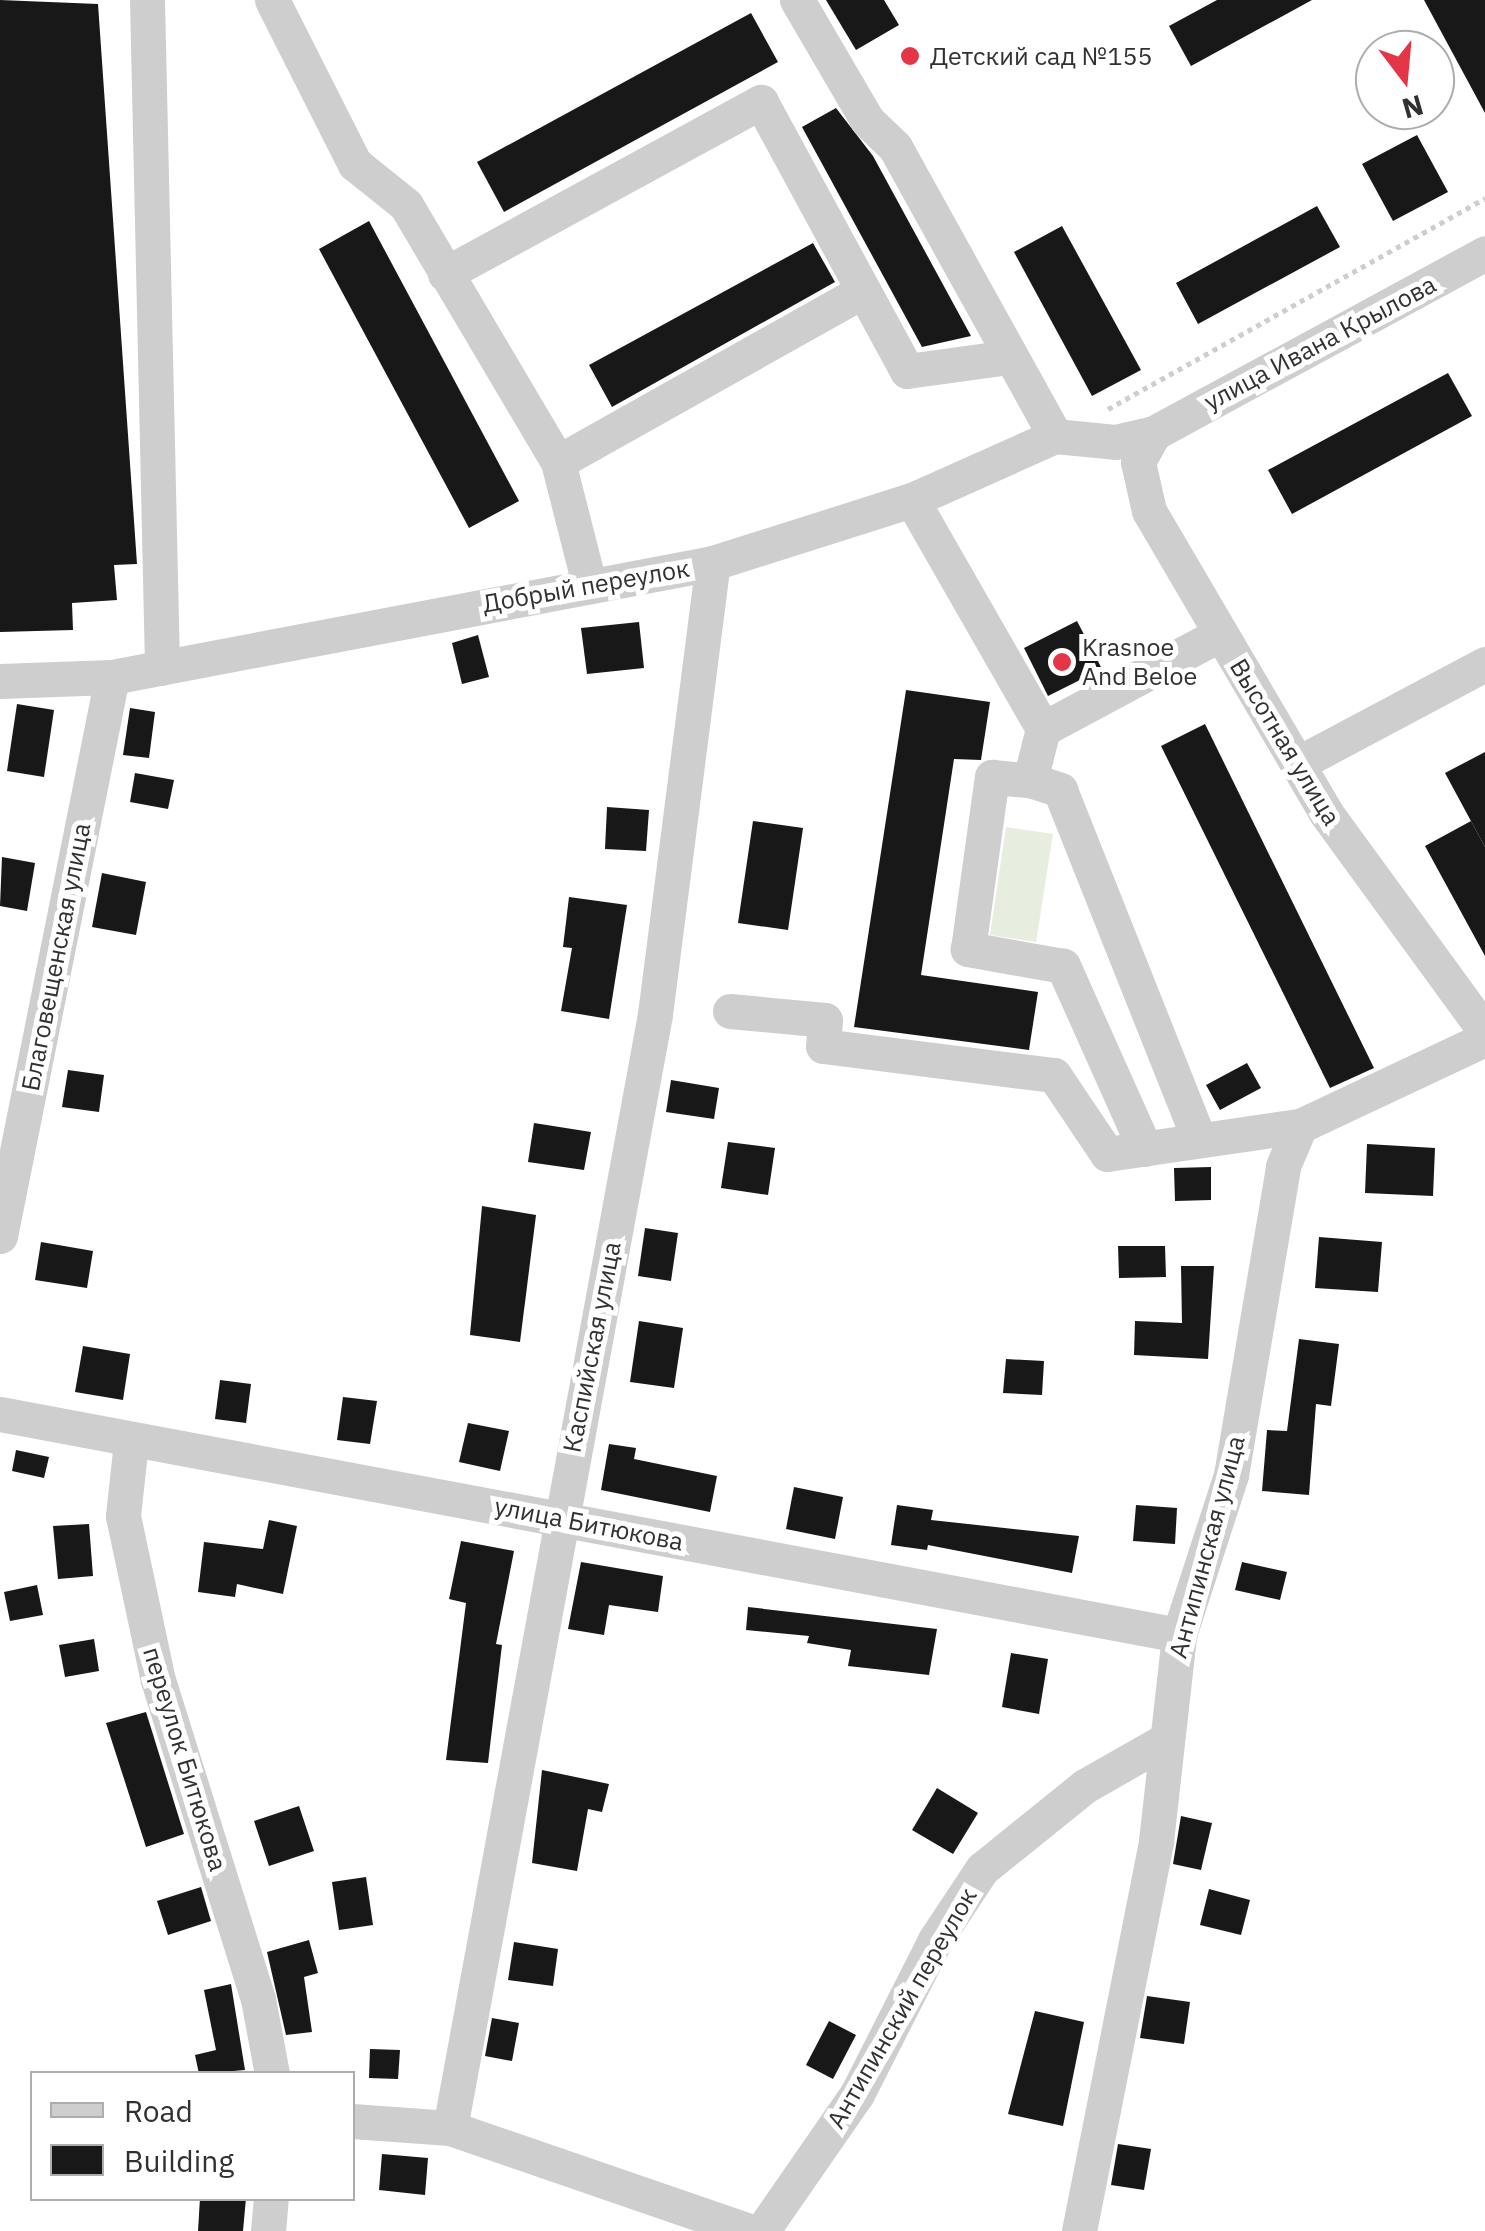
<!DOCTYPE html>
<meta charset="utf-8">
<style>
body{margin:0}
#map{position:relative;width:1485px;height:2231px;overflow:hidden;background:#fff;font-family:"IBM Plex Sans",sans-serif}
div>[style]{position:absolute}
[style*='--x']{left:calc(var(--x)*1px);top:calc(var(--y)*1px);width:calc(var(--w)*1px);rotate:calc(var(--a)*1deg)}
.green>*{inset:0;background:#e7eddf}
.building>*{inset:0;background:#181818}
.path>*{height:5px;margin-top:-2.5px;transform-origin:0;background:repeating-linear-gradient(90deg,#cecece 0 5px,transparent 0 10px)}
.minor>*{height:35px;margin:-17.5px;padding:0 17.5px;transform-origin:17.5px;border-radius:17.5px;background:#cecece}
.dots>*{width:28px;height:28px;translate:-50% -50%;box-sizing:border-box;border:5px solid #fff;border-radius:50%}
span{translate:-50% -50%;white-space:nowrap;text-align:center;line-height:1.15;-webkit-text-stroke:10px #fff;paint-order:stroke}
.poi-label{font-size:25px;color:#313131}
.left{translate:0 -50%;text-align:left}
.street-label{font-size:25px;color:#313131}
.legend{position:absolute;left:30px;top:2071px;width:325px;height:130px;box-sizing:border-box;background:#fff;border:2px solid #adadad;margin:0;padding:12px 18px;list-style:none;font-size:30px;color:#313131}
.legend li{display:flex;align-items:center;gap:20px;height:50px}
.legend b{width:50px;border:2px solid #adadad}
.north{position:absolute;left:1355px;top:30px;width:100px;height:100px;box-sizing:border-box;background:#fff;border:2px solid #adadad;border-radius:50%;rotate:164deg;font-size:28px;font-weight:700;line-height:40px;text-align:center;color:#313131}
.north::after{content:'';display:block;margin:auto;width:35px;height:45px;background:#e43647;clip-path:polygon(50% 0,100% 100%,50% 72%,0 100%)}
</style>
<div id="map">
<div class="green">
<i style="clip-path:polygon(1006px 827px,1053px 834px,1036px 942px,990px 935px)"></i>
</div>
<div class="building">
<i style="clip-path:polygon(0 0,98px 4px,137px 564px,114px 565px,117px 600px,72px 603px,73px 630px,0 632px)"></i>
<i style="clip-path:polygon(826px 0,884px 0,899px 25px,856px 50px)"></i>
<i style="clip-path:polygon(1217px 0,1312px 0,1191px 66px,1169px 26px)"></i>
<i style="clip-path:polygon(1424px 0,1485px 0,1485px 113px)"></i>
<i style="clip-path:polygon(751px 13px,778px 62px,504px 212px,477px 162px)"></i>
<i style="clip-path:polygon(836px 108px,873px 156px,971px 336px,922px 347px,802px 127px)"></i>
<i style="clip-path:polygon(1417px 135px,1448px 192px,1393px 221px,1362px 164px)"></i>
<i style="clip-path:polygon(1317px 206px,1340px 247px,1198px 324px,1176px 283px)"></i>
<i style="clip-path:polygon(369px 221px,519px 501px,469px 528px,319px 249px)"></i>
<i style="clip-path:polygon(1062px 226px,1141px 370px,1092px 396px,1014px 252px)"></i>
<i style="clip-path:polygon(813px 243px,835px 282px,612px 407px,589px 365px)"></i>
<i style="clip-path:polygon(1448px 373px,1472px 416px,1292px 514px,1268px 470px)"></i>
<i style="clip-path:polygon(1077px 621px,1102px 669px,1048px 696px,1024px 648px)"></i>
<i style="clip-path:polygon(639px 622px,644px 668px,587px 674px,581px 628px)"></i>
<i style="clip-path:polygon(478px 635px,489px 677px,462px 684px,452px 643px)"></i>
<i style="clip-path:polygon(906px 690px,990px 702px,981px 760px,954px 759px,921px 975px,1038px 992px,1029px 1050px,854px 1027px)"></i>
<i style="clip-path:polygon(17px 704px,54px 710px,44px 777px,7px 771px)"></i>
<i style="clip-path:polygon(130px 708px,155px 712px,149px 758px,123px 755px)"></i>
<i style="clip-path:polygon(1205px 724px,1374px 1068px,1330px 1088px,1161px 746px)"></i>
<i style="clip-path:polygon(1485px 752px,1485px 847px,1445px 773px)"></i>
<i style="clip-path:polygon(135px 773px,174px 780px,168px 809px,130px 802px)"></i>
<i style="clip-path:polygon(607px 807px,649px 810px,646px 851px,605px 849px)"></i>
<i style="clip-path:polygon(753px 821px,803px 828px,788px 930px,738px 923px)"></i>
<i style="clip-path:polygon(1471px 821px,1485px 847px,1485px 956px,1425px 846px)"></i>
<i style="clip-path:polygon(2px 857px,35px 863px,27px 911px,0 906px)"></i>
<i style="clip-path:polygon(102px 873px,146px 882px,136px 935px,92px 927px)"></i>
<i style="clip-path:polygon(569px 897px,627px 905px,609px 1019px,561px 1011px,572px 948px,563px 947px)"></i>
<i style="clip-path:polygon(1247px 1063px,1261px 1088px,1220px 1110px,1206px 1085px)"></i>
<i style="clip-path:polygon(68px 1070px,104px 1075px,99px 1112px,62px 1107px)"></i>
<i style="clip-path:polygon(671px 1080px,719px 1088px,714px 1119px,666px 1112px)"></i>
<i style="clip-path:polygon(534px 1123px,591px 1132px,584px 1170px,528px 1162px)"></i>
<i style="clip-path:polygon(728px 1142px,775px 1148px,768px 1195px,721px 1188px)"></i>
<i style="clip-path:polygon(1367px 1144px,1435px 1148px,1433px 1196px,1365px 1193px)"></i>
<i style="clip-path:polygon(1211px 1167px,1211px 1200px,1175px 1201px,1174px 1168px)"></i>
<i style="clip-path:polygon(482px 1206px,536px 1215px,520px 1342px,470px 1335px)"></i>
<i style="clip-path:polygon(645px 1228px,678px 1233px,671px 1281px,638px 1276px)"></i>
<i style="clip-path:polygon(1319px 1237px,1382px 1242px,1378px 1292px,1315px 1288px)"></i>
<i style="clip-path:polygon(41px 1242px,93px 1251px,87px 1288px,35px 1280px)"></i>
<i style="clip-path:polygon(1118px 1246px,1165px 1246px,1166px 1277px,1119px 1278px)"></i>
<i style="clip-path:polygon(1181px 1266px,1214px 1266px,1208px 1359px,1134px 1355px,1135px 1321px,1182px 1323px)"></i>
<i style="clip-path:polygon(639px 1321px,683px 1328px,674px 1388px,630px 1382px)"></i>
<i style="clip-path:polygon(1299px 1339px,1339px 1344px,1331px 1406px,1316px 1404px,1309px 1495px,1262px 1491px,1267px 1430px,1287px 1431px)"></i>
<i style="clip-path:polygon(83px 1346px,130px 1354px,123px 1400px,75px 1392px)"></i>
<i style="clip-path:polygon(1006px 1359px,1044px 1361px,1042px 1395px,1003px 1393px)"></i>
<i style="clip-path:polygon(220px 1380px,251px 1384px,246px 1423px,215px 1419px)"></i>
<i style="clip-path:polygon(343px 1397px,377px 1401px,370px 1444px,337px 1440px)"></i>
<i style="clip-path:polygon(468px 1423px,509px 1431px,500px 1471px,459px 1462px)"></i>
<i style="clip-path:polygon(609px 1444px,636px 1448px,634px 1459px,717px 1476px,710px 1512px,601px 1490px)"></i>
<i style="clip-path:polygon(16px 1450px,49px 1457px,44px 1478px,12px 1471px)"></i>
<i style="clip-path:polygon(794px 1487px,843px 1497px,835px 1539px,786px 1529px)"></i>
<i style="clip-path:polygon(897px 1505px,933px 1510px,931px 1520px,1079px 1536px,1072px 1573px,928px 1545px,927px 1550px,891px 1545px)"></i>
<i style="clip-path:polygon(1136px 1505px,1177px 1508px,1175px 1544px,1133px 1541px)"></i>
<i style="clip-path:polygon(269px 1520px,297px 1526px,283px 1594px,237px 1584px,235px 1597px,198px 1592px,204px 1542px,263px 1549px)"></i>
<i style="clip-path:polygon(89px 1524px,93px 1576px,58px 1579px,53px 1526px)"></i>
<i style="clip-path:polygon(461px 1541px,514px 1551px,496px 1644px,502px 1645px,488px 1763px,446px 1760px,466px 1603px,449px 1599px)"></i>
<i style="clip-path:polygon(581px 1562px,663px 1576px,658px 1612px,609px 1605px,604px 1635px,568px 1629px)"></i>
<i style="clip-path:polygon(1242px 1562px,1287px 1572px,1280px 1600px,1235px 1590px)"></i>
<i style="clip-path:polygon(37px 1585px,43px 1615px,10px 1621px,4px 1592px)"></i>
<i style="clip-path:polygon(748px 1607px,937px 1629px,929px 1675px,848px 1666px,851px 1650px,807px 1643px,809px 1636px,746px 1630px)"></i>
<i style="clip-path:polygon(94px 1639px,99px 1671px,65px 1677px,59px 1645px)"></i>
<i style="clip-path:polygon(1011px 1653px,1048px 1659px,1039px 1714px,1002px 1707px)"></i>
<i style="clip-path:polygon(146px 1712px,184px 1834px,146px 1847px,106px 1723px)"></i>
<i style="clip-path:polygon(542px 1770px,609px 1784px,602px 1812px,588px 1809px,577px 1871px,532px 1863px)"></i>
<i style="clip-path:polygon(937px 1788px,978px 1813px,953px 1854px,912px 1830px)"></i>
<i style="clip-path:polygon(299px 1806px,314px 1851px,269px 1866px,254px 1821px)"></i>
<i style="clip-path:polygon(1181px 1816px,1212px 1823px,1201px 1870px,1173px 1864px)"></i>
<i style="clip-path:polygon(366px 1877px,373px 1925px,339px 1930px,332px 1882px)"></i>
<i style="clip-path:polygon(201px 1887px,211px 1921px,168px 1935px,157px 1901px)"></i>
<i style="clip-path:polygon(1209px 1889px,1250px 1900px,1241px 1935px,1200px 1925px)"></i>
<i style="clip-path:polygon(309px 1940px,318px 1973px,304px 1977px,312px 2032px,286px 2035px,267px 1952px)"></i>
<i style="clip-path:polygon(514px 1942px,558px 1949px,553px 1986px,508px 1980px)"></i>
<i style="clip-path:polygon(231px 1984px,245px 2070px,199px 2074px,195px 2055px,216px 2050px,204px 1990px)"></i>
<i style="clip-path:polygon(1147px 1996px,1190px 2002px,1184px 2044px,1140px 2038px)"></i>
<i style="clip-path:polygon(1035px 2011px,1084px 2022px,1063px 2126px,1008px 2114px)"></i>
<i style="clip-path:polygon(492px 2018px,519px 2023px,512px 2061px,485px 2056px)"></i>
<i style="clip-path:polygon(829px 2021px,856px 2035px,833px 2079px,806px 2065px)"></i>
<i style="clip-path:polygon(370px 2049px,400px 2050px,398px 2079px,369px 2078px)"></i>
<i style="clip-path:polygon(1118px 2144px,1151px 2149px,1144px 2190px,1111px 2185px)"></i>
<i style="clip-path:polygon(382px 2154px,428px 2158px,425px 2195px,379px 2190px)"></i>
<i style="clip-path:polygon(200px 2198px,246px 2198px,243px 2231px,198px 2231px)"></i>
</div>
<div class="path">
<i style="--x:1108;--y:409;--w:432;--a:-29.2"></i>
</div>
<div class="minor">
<i style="--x:147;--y:0;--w:668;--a:88.71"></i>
<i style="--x:272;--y:0;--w:184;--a:63.2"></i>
<i style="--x:355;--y:164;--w:65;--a:38.8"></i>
<i style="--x:406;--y:205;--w:299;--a:59.4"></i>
<i style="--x:558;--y:462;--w:126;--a:75.7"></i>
<i style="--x:797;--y:0;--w:139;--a:59.7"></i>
<i style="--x:867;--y:120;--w:39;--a:44"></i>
<i style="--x:895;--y:147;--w:330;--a:61"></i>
<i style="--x:445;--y:274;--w:360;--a:-28.6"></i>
<i style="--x:761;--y:102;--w:306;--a:61.5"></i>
<i style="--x:907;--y:371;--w:103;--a:-7.8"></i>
<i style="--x:1154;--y:433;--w:33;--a:119"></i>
<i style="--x:1138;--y:462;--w:50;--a:77.3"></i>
<i style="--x:1149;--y:511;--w:350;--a:59.6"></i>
<i style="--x:1326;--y:813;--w:270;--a:53.9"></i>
<i style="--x:558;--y:462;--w:350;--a:-29.3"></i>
<i style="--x:912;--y:500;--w:264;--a:60.2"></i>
<i style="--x:0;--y:681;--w:112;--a:-2"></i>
<i style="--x:112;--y:677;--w:612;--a:-10.74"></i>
<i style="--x:713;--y:563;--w:209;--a:-17.6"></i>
<i style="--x:912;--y:500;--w:157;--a:-24.1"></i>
<i style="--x:1055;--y:436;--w:60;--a:5.7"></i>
<i style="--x:1115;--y:442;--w:40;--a:-13"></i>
<i style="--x:1154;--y:433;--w:377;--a:-28.5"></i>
<i style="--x:1297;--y:764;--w:213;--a:-28"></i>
<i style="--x:1030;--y:780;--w:32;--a:18"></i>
<i style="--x:1060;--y:790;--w:376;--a:68.3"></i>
<i style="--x:730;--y:1011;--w:95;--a:5.4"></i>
<i style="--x:825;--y:1020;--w:26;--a:94"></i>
<i style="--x:823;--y:1046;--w:233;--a:7.2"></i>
<i style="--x:1054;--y:1075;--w:95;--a:56.1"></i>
<i style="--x:1107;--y:1154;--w:195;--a:-8.3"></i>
<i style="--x:1145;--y:1149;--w:201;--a:-114.1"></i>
<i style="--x:1063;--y:966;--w:97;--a:-169.9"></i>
<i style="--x:968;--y:949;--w:174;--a:-82.1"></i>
<i style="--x:992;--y:777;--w:38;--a:5"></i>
<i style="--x:1030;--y:780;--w:53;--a:-75.7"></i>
<i style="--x:1043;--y:729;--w:201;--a:-28.2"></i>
<i style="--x:0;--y:1236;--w:570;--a:-78.67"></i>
<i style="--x:0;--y:1414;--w:1200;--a:10.62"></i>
<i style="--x:131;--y:1442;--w:74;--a:96.2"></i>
<i style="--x:123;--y:1516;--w:168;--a:78"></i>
<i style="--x:158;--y:1680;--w:334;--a:72.6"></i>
<i style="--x:258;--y:1999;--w:76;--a:79.4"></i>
<i style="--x:352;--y:2121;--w:98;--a:4.1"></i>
<i style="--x:450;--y:2128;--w:316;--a:19"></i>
<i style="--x:450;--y:2128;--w:1133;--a:-79.57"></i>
<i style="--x:655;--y:1014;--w:455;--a:-82.7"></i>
<i style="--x:268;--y:2231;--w:33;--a:-85"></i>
<i style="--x:762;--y:2231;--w:167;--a:-55.3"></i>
<i style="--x:857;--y:2094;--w:173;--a:-63.1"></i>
<i style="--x:935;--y:1940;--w:85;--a:-56.5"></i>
<i style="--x:982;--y:1869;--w:132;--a:-38.9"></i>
<i style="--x:1085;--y:1786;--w:91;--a:-29.7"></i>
<i style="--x:1079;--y:2231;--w:398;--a:-78.8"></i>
<i style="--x:1156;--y:1841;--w:207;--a:-83.6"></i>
<i style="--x:1179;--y:1635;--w:168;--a:-72"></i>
<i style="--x:1231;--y:1475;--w:313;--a:-80.4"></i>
<i style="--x:1283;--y:1166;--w:43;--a:-67"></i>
<i style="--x:1300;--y:1126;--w:204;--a:-25.2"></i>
</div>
<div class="dots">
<i style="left:910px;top:56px;background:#e43647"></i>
<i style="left:1062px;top:662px;background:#e43647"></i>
</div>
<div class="poi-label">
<span class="left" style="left:930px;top:56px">Детский сад №155</span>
<span class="left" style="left:1082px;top:662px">Krasnoe<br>And Beloe</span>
</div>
<div class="street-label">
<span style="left:1320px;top:343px;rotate:-28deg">улица Ивана Крылова</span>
<span style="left:586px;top:586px;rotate:-10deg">Добрый переулок</span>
<span style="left:1285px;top:742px;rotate:59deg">Высотная улица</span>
<span style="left:56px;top:957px;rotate:-79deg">Благовещенская улица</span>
<span style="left:592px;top:1347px;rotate:-79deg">Каспийская улица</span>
<span style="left:589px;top:1524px;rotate:11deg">улица Битюкова</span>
<span style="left:1207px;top:1547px;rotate:-75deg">Антипинская улица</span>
<span style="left:185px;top:1759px;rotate:73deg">переулок Битюкова</span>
<span style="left:902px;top:2008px;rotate:-60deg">Антипинский переулок</span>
</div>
<ul class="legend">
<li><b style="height:12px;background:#cecece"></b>Road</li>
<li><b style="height:28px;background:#181818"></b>Building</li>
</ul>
<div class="north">N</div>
</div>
